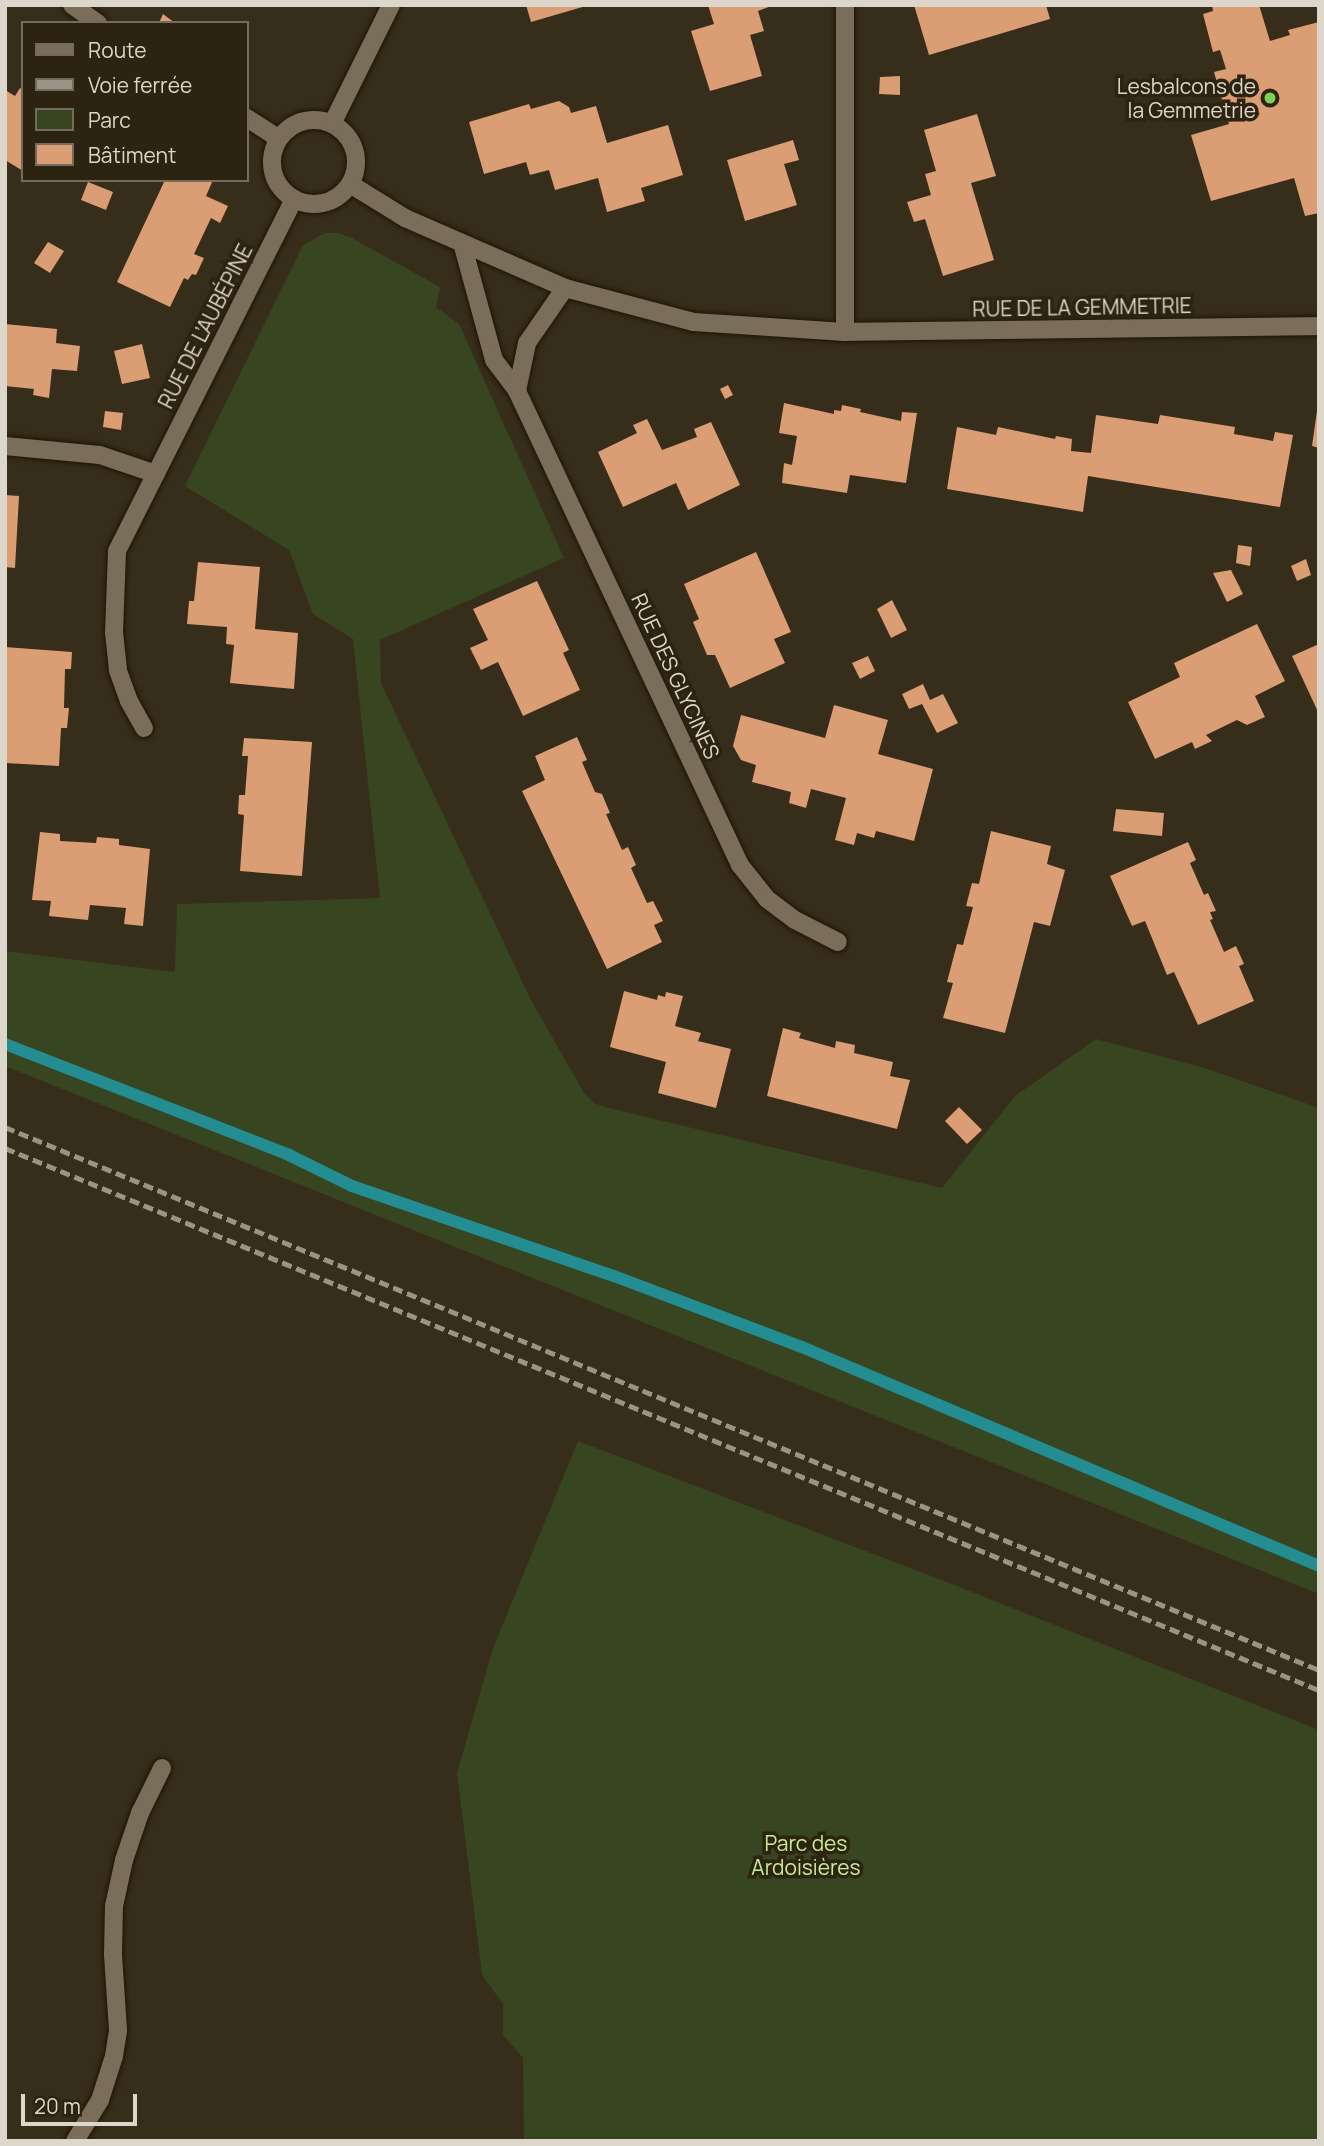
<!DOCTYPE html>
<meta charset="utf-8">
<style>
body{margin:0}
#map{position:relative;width:1324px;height:2146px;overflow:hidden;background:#362d1a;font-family:Manrope,sans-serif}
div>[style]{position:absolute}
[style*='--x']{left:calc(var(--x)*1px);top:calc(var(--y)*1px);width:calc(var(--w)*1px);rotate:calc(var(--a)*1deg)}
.green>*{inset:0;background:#374521}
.stream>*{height:12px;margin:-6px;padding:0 6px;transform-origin:6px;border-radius:6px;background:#238d91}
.building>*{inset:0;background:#da9d74}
.roads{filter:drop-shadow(0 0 2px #1e1504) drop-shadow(0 0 2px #1e1504)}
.service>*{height:18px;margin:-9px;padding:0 9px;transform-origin:9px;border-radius:9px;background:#7a6e5a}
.minor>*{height:18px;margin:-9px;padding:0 9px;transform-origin:9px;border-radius:9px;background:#7a6e5a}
.minor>.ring{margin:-9px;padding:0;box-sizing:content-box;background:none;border:18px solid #7a6e5a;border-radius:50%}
.rail>*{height:5px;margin-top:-2.5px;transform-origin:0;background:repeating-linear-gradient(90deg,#9b9385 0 10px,transparent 0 15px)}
.dots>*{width:19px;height:19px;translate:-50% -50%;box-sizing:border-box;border:4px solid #2c2310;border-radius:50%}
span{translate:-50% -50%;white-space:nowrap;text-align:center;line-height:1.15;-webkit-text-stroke:7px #2c2310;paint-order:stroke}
.poi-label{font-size:21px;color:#ddd6cb}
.right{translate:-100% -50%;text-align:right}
.street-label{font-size:21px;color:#ddd6cb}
.park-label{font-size:21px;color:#c7ec92}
.frame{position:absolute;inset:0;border:7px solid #ddd6cb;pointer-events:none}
.legend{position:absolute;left:21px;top:21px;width:228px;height:161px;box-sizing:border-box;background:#2c2310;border:2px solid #736b5b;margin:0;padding:9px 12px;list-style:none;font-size:21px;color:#ddd6cb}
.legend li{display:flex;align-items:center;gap:14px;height:35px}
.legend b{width:35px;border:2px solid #736b5b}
.scale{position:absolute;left:21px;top:2094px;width:116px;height:32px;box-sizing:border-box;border:4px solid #ddd6cb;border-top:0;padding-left:9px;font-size:21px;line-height:24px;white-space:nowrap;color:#ddd6cb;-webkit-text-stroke:5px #2c2310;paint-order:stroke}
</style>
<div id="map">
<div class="green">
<i style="clip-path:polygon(325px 233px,339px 233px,352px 238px,440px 287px,436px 307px,459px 324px,564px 558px,380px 640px,381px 683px,531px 1000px,584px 1093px,594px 1103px,605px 1107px,942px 1188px,1015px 1096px,1096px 1039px,1205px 1068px,1319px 1108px,1319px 1594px,5px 1066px,5px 951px,175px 972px,177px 904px,380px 898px,353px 639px,313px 614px,289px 550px,185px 486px,303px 245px)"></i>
<i style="clip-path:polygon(578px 1441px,952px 1584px,1319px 1730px,1319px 2141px,524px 2141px,523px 2058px,503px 2035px,503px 2004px,482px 1975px,457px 1773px,493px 1648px)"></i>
</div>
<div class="stream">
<i style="--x:5;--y:1044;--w:305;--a:21.3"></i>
<i style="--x:289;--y:1155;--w:70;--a:26.2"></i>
<i style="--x:352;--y:1186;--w:277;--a:19"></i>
<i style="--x:614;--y:1276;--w:201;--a:20.7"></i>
<i style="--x:802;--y:1347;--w:561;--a:22.96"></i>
</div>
<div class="building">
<i style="clip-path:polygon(526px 5px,586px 5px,586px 6px,531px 22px)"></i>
<i style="clip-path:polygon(708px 5px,774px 5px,758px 11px,764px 31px,750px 35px,762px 76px,710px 91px,691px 31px,714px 24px)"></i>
<i style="clip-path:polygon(914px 5px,1046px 5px,1050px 19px,929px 55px)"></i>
<i style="clip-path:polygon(1212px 5px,1259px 5px,1270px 41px,1290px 35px,1288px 30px,1319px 22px,1319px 213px,1305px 216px,1294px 178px,1211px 201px,1191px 135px,1229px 124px,1214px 72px,1226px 69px,1220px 50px,1213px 52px,1203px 14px,1213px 11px)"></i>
<i style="clip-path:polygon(163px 14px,175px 23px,159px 23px)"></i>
<i style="clip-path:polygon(900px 76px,900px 95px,879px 94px,880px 77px)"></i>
<i style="clip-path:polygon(20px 88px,23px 90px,23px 171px,5px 160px,5px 90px,15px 96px)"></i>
<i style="clip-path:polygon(559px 101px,569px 107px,571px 113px,596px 106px,607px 143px,668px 125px,683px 175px,641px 188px,645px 201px,607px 212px,598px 178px,555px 190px,549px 170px,530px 175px,526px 162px,484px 174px,469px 122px,529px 104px,531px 109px)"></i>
<i style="clip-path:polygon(977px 114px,996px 176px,971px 183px,994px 260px,943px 276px,925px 219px,914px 222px,907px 202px,931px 195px,925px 174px,936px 171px,924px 130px)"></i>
<i style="clip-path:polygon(793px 140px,799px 160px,784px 164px,797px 205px,745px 221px,727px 160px)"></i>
<i style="clip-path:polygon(165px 180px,213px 180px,206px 196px,228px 206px,220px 223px,211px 218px,194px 254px,204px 258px,196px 275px,192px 274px,188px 280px,184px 278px,170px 307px,117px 282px)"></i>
<i style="clip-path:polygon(88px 182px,113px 192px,106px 210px,81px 200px)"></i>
<i style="clip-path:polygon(48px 242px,64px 251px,50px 273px,34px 263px)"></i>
<i style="clip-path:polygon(5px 324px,57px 329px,56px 343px,80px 346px,77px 371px,52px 369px,49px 398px,33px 395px,34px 389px,5px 386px)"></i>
<i style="clip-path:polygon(142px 344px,150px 378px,122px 384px,114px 351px)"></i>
<i style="clip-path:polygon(728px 385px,733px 395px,725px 399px,720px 389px)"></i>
<i style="clip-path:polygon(784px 403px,834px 414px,834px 410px,841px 411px,842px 405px,861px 409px,860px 412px,901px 421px,902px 412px,917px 413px,906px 483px,850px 475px,847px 493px,782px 483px,784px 463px,792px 465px,797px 436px,779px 433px)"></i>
<i style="clip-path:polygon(105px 411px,123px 413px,121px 430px,103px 427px)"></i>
<i style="clip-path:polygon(1317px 411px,1319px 411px,1319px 448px,1312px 446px)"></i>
<i style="clip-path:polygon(1096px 415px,1158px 424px,1160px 415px,1235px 427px,1234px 434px,1273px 441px,1275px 432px,1293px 435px,1280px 507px,1088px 476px,1083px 512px,947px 489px,957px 427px,996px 435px,998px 427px,1055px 439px,1056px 436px,1072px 439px,1071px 451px,1091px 453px)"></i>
<i style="clip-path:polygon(647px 419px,662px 450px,697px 437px,694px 429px,711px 422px,740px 485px,688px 510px,676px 483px,623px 507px,598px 452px,637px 433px,633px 425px)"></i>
<i style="clip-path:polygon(5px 495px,19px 496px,15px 568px,5px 567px)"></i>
<i style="clip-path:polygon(1238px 545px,1252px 547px,1250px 566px,1236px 563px)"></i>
<i style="clip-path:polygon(756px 552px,791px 632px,774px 639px,785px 663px,730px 688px,715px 655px,707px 655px,693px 622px,699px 619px,684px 584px)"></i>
<i style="clip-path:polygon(1306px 559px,1311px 575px,1297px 581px,1291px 566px)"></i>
<i style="clip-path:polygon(198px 562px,260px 567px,255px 629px,298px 633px,294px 689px,230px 683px,234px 645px,226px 644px,227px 627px,187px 624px,189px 601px,194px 601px)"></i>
<i style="clip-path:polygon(1231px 570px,1243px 594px,1227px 602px,1213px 573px)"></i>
<i style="clip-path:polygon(537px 581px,569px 650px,563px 653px,580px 690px,523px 716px,498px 662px,481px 670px,470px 648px,488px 640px,473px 609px)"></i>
<i style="clip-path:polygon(892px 600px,907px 630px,891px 638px,877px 609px)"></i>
<i style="clip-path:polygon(1257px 624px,1285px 681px,1255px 696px,1265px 717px,1247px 725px,1237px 720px,1206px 735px,1212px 741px,1195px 749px,1192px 742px,1155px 759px,1128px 702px,1180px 677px,1174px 663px)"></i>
<i style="clip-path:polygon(1319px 644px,1319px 714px,1292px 656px)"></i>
<i style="clip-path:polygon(5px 647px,72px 652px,71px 669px,65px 669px,64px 708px,69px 708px,67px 728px,61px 728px,59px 766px,5px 763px)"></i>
<i style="clip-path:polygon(868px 656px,875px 671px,860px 679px,852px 663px)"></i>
<i style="clip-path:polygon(923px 684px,930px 700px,943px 694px,958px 723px,937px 733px,922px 704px,909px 709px,902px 694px)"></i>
<i style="clip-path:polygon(834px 705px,888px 720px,878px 754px,933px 769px,914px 841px,876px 831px,874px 838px,857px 833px,854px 845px,835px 840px,846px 798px,811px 789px,806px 808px,789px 803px,791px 792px,752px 782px,756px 765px,741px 760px,733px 746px,741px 715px,825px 738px)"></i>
<i style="clip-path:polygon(577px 737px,587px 760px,582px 762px,595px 792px,602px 794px,610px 813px,606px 814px,622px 850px,628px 847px,636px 865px,631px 868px,647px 903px,653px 901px,663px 921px,654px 925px,662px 942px,607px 969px,522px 791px,545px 780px,535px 756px)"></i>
<i style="clip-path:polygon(244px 738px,312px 742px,302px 876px,240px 871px,244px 815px,238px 814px,239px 795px,245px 795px,248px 756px,242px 756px)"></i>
<i style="clip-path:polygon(1116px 809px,1164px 813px,1162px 836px,1113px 831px)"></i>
<i style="clip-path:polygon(991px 831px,1051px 846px,1047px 864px,1065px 870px,1050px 926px,1034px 922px,1005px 1033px,943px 1018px,953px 983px,947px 982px,957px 944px,963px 945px,973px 907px,966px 906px,972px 883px,979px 884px)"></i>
<i style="clip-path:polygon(40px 832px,60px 834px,60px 841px,96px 843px,97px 837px,119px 839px,119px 845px,150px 849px,143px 926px,124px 924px,126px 908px,90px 905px,88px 920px,49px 916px,51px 901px,32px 900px)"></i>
<i style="clip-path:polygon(1188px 842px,1196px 860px,1190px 863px,1204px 895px,1208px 893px,1216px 911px,1210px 912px,1213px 919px,1210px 920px,1224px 952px,1236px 946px,1244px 964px,1239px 966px,1254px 1001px,1198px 1025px,1174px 972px,1167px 975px,1145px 921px,1132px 926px,1110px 876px)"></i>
<i style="clip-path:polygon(624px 991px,657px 1000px,658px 995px,665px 997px,666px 992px,683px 996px,675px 1026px,701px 1033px,698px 1041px,731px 1049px,716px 1108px,658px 1093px,666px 1062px,610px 1047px)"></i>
<i style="clip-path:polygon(783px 1028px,801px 1033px,799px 1038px,835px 1048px,836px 1041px,855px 1045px,854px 1053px,893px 1062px,890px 1076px,910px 1080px,897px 1129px,767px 1096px)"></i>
<i style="clip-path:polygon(959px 1107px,982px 1130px,967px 1144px,945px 1121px)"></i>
</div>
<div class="roads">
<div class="service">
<i style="--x:75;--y:2141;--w:48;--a:-58.6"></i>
<i style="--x:100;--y:2100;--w:46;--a:-72.3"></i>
<i style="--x:114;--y:2056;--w:26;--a:-81"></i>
<i style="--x:118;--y:2030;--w:76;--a:-93.8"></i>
<i style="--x:113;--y:1954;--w:48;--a:-88.8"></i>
<i style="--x:114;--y:1906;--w:47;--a:-77.7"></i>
<i style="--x:124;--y:1860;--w:50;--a:-71.2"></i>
<i style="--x:140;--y:1813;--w:50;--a:-63.9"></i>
</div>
<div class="minor">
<i style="--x:72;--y:5;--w:32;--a:35"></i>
<i style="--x:247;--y:118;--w:37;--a:33"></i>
<i class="ring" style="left:272px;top:120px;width:66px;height:66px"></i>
<i style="--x:332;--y:124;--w:133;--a:-63.6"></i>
<i style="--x:350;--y:184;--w:65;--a:31.7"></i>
<i style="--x:405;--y:218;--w:175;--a:23.6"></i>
<i style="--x:565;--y:288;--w:133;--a:14.8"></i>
<i style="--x:694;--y:322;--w:151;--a:3.8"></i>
<i style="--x:845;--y:332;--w:474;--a:-0.7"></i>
<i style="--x:462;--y:243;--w:121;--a:74.7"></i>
<i style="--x:494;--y:360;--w:39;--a:53"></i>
<i style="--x:517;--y:391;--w:524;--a:64.8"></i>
<i style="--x:740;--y:865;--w:43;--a:51.5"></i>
<i style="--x:767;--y:899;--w:35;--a:37"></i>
<i style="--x:795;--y:920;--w:48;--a:27.1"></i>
<i style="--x:845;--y:332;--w:327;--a:-90"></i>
<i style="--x:517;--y:391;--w:49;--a:-78.2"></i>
<i style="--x:527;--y:343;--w:67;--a:-55.4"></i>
<i style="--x:5;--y:446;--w:95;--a:5.4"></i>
<i style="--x:100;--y:455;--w:59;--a:18.7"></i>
<i style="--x:144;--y:728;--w:31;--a:-119"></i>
<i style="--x:129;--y:701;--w:33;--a:-110"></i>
<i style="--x:118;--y:670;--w:37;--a:-96"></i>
<i style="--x:114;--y:633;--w:82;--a:-87.9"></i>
<i style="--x:117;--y:551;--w:394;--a:-63.3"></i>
</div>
</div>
<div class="rail">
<i style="--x:5;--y:1127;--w:1422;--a:22.45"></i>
<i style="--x:5;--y:1148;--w:1421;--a:22.42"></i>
</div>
<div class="dots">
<i style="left:1270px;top:98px;background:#7ad156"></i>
</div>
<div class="poi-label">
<span class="right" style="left:1256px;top:98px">Lesbalcons de<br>la Gemmetrie</span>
</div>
<div class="street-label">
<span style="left:1082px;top:307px;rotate:-1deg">RUE DE LA GEMMETRIE</span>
<span style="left:205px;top:326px;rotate:-63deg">RUE DE L’AUBÉPINE</span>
<span style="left:676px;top:676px;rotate:65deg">RUE DES GLYCINES</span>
</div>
<div class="park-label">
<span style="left:806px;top:1855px">Parc des<br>Ardoisières</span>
</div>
<div class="frame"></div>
<ul class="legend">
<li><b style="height:9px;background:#7a6e5a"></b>Route</li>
<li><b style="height:9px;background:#9b9385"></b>Voie ferrée</li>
<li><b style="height:19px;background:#374521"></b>Parc</li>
<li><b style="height:19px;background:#da9d74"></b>Bâtiment</li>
</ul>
<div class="scale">20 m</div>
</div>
